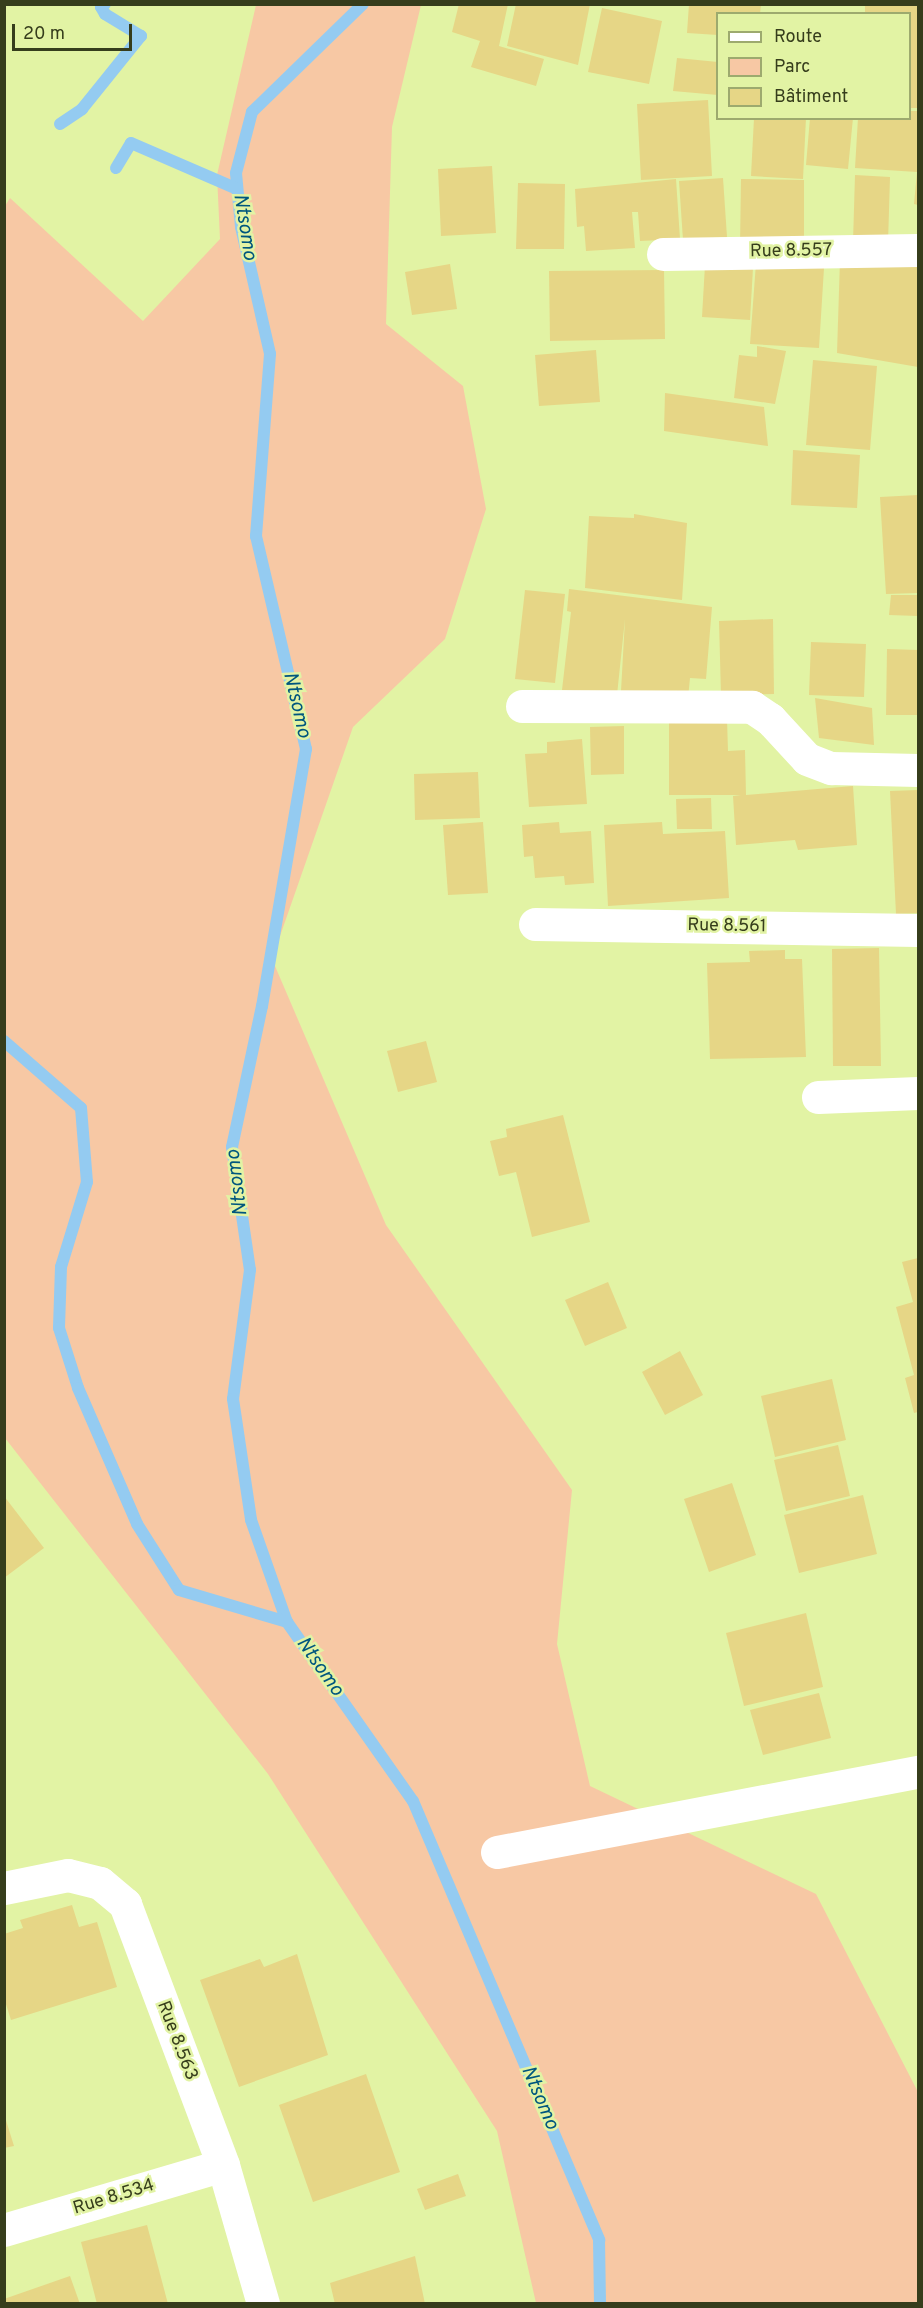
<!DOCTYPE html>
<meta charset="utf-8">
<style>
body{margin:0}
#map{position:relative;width:923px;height:2308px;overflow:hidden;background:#e2f3a4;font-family:Overpass,sans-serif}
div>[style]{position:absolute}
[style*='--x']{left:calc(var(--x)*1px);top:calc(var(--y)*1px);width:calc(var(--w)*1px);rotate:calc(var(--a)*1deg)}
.green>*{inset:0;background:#f7c8a4}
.stream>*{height:12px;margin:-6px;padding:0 6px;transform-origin:6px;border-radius:6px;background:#94cbf1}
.building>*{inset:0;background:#e6d686}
.minor>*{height:33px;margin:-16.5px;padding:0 16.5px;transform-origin:16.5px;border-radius:16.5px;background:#fff}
span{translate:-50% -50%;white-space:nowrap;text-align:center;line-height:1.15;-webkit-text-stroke:5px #e2f3a4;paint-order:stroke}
.street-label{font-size:18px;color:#363d1c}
.water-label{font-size:20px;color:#00567e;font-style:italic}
.frame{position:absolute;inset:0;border:6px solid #363d1c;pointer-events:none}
.legend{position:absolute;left:716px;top:12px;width:195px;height:108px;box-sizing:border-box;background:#e2f3a4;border:2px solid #9daa6e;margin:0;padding:8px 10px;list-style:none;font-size:18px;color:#363d1c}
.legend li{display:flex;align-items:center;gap:12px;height:30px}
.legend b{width:30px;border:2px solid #9daa6e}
.scale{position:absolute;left:12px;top:24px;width:120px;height:27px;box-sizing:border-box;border:3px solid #363d1c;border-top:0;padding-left:8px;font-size:18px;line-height:21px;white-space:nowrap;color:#363d1c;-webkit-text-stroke:4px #e2f3a4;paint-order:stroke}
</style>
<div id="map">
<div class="green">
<i style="clip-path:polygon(256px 5px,421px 5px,392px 127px,386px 324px,463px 386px,486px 509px,445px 639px,353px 727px,272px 959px,386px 1225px,572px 1490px,557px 1644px,590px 1786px,816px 1894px,918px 2092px,918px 2303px,536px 2303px,497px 2131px,268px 1774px,5px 1438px,5px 206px,10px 198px,143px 321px,220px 239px,217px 175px)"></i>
</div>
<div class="stream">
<i style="--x:363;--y:4;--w:155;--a:135.8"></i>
<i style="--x:252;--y:112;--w:63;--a:104.7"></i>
<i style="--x:236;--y:173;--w:54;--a:84.7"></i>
<i style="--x:241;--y:227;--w:130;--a:77.1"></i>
<i style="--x:270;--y:354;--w:183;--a:94.4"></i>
<i style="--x:256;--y:536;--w:219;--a:76.8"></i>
<i style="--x:306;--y:749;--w:261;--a:99.7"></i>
<i style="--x:262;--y:1006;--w:144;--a:102"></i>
<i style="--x:232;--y:1147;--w:124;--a:81.7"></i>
<i style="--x:250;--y:1270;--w:130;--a:97.5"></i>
<i style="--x:233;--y:1399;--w:122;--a:81.5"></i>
<i style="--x:251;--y:1520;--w:108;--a:70.6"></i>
<i style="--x:287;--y:1622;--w:219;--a:54.9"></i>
<i style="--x:413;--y:1801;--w:477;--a:67"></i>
<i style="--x:599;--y:2240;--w:64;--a:89.1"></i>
<i style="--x:60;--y:124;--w:27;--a:-34"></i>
<i style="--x:82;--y:109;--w:94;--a:-51.1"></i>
<i style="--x:141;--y:36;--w:42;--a:-148.6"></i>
<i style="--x:105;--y:14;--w:8;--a:-120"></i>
<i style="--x:101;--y:7;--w:5;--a:-37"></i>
<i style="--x:116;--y:168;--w:29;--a:-59"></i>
<i style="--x:131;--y:143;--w:113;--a:23.4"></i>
<i style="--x:4;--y:1041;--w:102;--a:41"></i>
<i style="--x:81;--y:1108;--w:74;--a:85.4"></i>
<i style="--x:87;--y:1182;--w:89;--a:107"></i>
<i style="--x:61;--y:1267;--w:61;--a:91.9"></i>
<i style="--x:59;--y:1328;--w:63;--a:72.4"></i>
<i style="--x:78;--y:1388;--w:148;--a:66.5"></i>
<i style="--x:137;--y:1524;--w:78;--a:57.5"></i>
<i style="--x:179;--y:1590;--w:113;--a:16.5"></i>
</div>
<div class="building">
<i style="clip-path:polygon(459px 4px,508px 4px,499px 46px,544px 59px,536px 86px,471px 67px,480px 41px,452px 32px)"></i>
<i style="clip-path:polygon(516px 4px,590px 4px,578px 65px,507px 46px)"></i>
<i style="clip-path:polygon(689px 4px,761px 4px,760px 14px,718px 14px,718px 35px,687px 33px)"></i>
<i style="clip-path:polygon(865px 4px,918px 4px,918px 108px,910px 108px,910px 14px,865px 14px)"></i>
<i style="clip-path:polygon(602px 8px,662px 21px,649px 84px,588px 72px)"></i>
<i style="clip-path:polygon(677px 58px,718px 62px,718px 95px,673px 91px)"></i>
<i style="clip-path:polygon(708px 100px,712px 176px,641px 180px,637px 104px)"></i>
<i style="clip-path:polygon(910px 111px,918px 111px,918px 205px,914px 204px,917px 172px,855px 168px,858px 118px,910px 118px)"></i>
<i style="clip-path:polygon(754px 118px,806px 118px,803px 179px,751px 176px)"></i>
<i style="clip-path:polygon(810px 118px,853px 118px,848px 169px,806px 165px)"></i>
<i style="clip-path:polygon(492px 166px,496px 233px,441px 236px,438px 169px)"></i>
<i style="clip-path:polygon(855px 175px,890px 177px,888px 243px,853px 242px)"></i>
<i style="clip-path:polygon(723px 178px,727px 237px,683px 240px,679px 181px)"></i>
<i style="clip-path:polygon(676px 179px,680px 239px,640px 241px,638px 212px,632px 212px,635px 248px,586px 251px,584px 226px,577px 227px,575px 189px)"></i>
<i style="clip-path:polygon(741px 179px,804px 180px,804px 247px,740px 247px)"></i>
<i style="clip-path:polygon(518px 183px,565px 184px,564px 249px,516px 249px)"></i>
<i style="clip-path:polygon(840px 260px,918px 263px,918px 367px,837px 353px)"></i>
<i style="clip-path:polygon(756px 263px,824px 268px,819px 348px,750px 344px)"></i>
<i style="clip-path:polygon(450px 264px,457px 309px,412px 315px,405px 272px)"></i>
<i style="clip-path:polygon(705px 265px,753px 268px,750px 320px,702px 317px)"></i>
<i style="clip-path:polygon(664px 270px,665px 339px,550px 341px,549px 271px)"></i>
<i style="clip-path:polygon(757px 346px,786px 351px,775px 404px,734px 398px,739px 355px,757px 357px)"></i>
<i style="clip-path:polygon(596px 350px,600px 402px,539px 406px,535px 355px)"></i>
<i style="clip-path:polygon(813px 360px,877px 366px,870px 450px,806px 445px)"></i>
<i style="clip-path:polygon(665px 393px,764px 407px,768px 446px,664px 431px)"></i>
<i style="clip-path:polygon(793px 450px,860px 455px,857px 508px,791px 505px)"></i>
<i style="clip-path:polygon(918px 495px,918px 593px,886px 594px,880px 497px)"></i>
<i style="clip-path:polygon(634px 514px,687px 523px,682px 600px,585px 588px,589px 516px,634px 518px)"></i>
<i style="clip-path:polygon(569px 589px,712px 607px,706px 679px,690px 678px,688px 698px,621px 691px,625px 619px,617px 695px,562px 690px,571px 612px,567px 611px)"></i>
<i style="clip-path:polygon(525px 590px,565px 594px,555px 683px,515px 679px)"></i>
<i style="clip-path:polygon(891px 595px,918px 595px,918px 616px,889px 615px)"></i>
<i style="clip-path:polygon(773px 619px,774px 694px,721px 695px,719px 621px)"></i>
<i style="clip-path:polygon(811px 642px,866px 644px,864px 697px,809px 695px)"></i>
<i style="clip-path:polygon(887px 649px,918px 650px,918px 715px,886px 715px)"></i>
<i style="clip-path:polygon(815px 698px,872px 708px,874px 745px,819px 738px)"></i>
<i style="clip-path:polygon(727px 719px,728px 751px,745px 750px,746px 795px,853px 786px,857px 845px,798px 850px,795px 840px,736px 845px,733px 796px,741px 795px,669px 795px,669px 720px)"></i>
<i style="clip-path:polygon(624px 726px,624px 774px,591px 775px,590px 727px)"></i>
<i style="clip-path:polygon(582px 739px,587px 804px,529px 807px,525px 754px,547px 753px,547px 742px)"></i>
<i style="clip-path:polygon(478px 772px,480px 818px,415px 820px,414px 774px)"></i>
<i style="clip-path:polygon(918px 790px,918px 913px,896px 914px,890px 791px)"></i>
<i style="clip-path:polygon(711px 798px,712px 829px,677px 829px,676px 799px)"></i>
<i style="clip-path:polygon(483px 822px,488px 893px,448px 895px,443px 825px)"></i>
<i style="clip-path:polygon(559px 822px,560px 833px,591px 831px,594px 883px,565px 885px,564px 876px,535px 878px,533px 856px,524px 857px,522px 825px)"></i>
<i style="clip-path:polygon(662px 822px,663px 834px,725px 831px,729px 898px,608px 906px,604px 825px)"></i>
<i style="clip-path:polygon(879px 948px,881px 1066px,833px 1066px,832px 949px)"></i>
<i style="clip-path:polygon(785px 950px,785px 959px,802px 959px,806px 1057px,710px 1059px,707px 963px,750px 962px,749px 951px)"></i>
<i style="clip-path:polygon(426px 1041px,437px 1082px,398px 1092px,387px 1051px)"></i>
<i style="clip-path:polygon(563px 1115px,590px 1222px,532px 1237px,516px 1172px,499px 1176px,490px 1141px,507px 1137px,506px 1129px)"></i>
<i style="clip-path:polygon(918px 1258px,918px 1412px,914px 1413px,905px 1378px,914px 1375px,896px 1307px,913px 1302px,902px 1262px)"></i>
<i style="clip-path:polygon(608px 1282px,627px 1328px,585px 1346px,565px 1300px)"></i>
<i style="clip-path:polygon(680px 1351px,703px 1395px,665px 1415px,642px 1372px)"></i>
<i style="clip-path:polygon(832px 1379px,846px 1440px,775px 1457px,761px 1396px)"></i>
<i style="clip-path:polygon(838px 1445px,850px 1496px,786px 1511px,774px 1460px)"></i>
<i style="clip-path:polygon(732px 1483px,756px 1555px,709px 1572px,684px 1499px)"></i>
<i style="clip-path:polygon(863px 1495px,877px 1554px,799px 1573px,784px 1515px)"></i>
<i style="clip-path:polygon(4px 1496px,44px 1548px,4px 1578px)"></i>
<i style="clip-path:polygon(806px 1613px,823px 1687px,744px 1706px,726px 1633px)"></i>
<i style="clip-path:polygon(819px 1693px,831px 1738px,763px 1755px,750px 1710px)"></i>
<i style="clip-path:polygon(72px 1905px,79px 1927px,97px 1922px,117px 1987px,11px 2020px,4px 1998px,4px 1934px,23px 1928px,20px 1920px)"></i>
<i style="clip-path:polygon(297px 1954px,328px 2055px,239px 2087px,200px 1980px,260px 1959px,264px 1967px)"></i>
<i style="clip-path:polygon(366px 2074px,400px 2172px,313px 2202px,279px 2105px)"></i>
<i style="clip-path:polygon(4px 2114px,14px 2146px,4px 2148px)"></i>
<i style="clip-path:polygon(458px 2174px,466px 2196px,425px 2210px,417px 2189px)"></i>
<i style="clip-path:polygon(147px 2225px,168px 2304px,97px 2304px,81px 2242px)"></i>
<i style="clip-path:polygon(415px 2256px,425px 2304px,335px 2304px,330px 2283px)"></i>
<i style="clip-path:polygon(70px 2276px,80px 2304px,4px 2304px,4px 2299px)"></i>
</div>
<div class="minor">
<i style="--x:663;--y:254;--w:255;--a:-0.9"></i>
<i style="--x:522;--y:706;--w:230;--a:0.2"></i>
<i style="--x:752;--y:707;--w:22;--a:34"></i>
<i style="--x:770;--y:719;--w:54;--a:47.2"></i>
<i style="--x:807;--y:759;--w:26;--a:21"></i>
<i style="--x:831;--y:768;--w:87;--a:1.3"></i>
<i style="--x:535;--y:924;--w:383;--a:0.9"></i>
<i style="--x:818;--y:1097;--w:100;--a:-2.3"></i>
<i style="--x:497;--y:1852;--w:429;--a:-10.8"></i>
<i style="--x:4;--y:1888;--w:65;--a:-11.5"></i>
<i style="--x:68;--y:1875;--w:33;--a:14"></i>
<i style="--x:100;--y:1883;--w:33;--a:40"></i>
<i style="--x:125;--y:1904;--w:279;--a:69.4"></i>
<i style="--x:223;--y:2165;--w:145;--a:73.9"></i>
<i style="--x:4;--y:2230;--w:228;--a:-16.5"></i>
</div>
<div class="street-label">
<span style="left:791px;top:252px;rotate:-1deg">Rue 8.557</span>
<span style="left:727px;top:927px;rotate:1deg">Rue 8.561</span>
<span style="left:176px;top:2041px;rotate:69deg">Rue 8.563</span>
<span style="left:114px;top:2198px;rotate:-17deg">Rue 8.534</span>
</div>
<div class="water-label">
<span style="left:244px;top:227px;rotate:81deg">Ntsomo</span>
<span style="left:296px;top:705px;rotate:77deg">Ntsomo</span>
<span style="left:238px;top:1183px;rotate:-97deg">Ntsomo</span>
<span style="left:319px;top:1667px;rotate:55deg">Ntsomo</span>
<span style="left:539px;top:2098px;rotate:67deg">Ntsomo</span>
</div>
<div class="frame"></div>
<ul class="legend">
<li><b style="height:8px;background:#fff"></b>Route</li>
<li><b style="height:16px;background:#f7c8a4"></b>Parc</li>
<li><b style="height:16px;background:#e6d686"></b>Bâtiment</li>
</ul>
<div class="scale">20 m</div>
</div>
